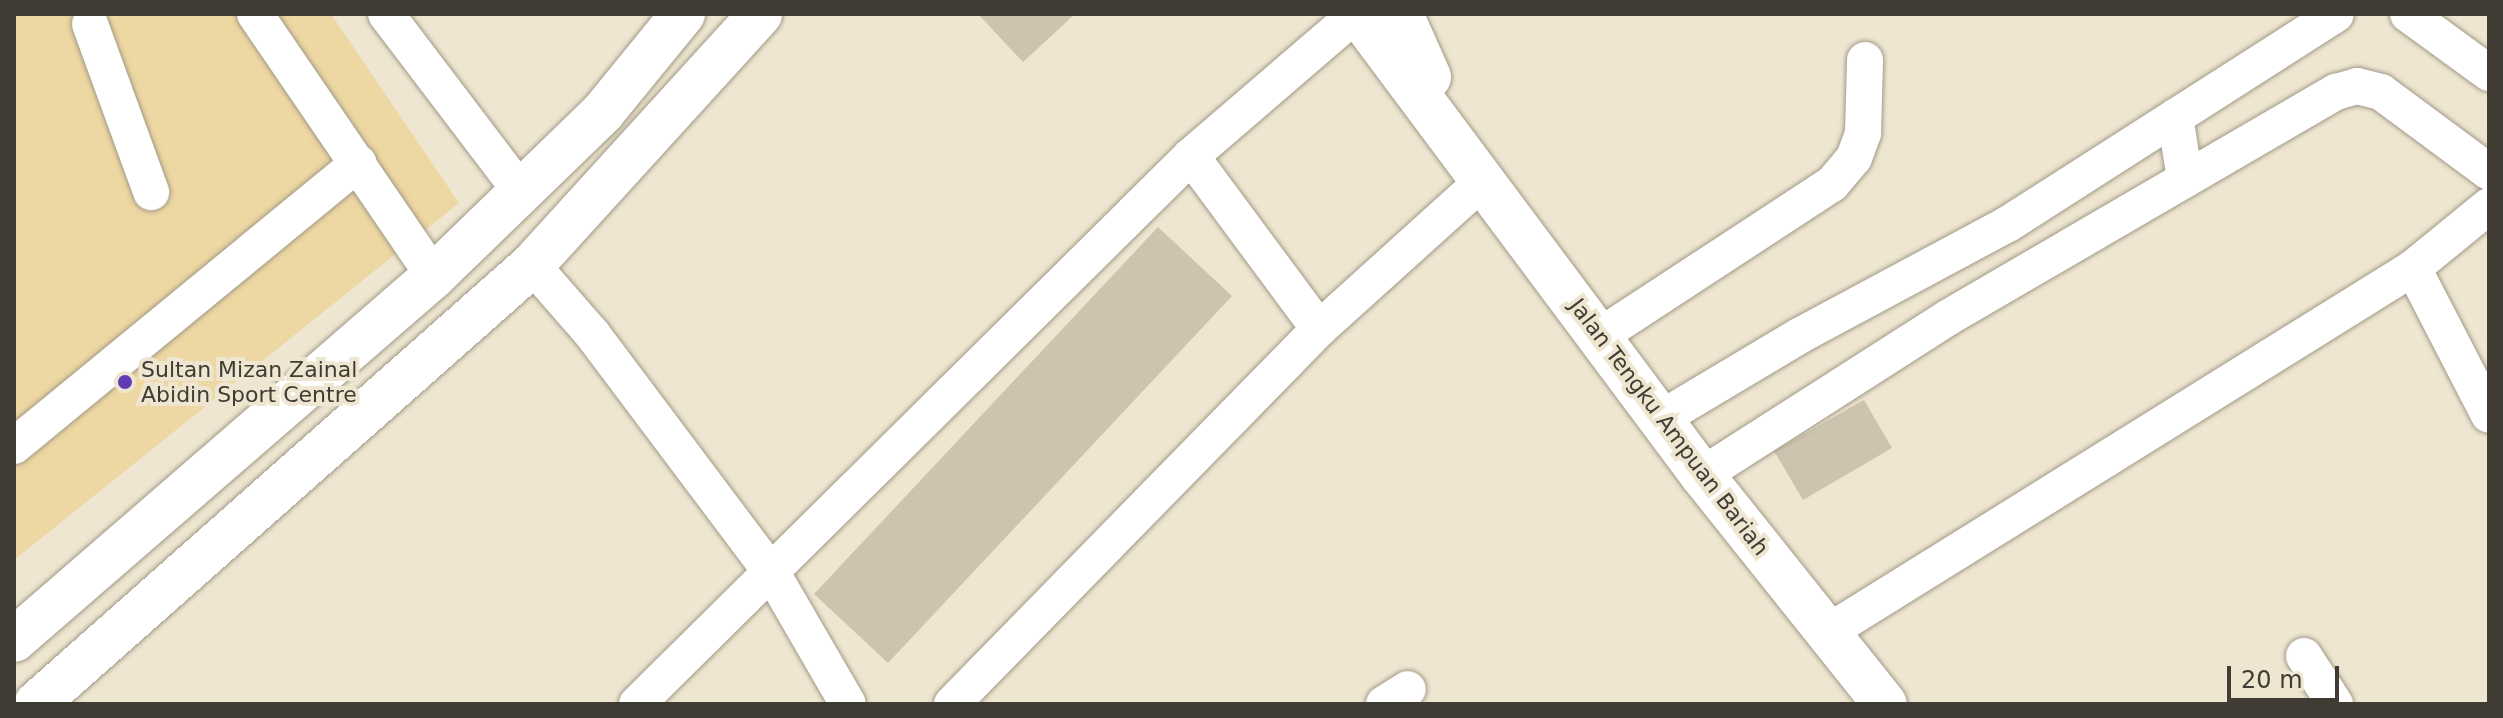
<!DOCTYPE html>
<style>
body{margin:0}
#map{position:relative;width:2503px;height:718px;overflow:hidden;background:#eee6d1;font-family:"DejaVu Sans",sans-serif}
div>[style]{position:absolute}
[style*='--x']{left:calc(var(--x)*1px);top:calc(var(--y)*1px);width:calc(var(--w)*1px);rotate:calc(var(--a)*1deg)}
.green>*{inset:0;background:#edd7a2}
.building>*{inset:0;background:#cdc4b0}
.roads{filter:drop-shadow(0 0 2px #a19986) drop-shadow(0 0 2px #a19986)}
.minor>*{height:36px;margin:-18px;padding:0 18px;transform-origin:18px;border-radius:18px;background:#fff}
.major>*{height:44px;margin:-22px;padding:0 22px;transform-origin:22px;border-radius:22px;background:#fff}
.dots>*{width:22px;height:22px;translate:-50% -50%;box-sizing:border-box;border:4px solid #eee6d1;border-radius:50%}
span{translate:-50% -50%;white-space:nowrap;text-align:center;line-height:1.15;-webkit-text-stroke:8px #eee6d1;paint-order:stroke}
.poi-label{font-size:22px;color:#403c34}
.left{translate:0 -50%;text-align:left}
.street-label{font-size:22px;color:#403c34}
.frame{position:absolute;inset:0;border:16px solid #403c34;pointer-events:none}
.scale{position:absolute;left:2227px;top:666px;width:112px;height:36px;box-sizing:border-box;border:4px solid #403c34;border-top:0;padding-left:10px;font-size:24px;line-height:28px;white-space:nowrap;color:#403c34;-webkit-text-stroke:6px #eee6d1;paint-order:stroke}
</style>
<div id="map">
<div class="green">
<i style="clip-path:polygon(14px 14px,331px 14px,459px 203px,14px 560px)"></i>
</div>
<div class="building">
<i style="clip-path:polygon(978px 14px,1075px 14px,1023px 62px)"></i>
<i style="clip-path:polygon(1158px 227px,1232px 296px,888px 663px,814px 594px)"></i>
<i style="clip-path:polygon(1864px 400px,1892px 448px,1803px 500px,1774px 451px)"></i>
</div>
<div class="roads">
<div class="minor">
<i style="--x:255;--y:14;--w:317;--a:55.7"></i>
<i style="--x:386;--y:14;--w:225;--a:52.8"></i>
<i style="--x:2408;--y:14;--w:100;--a:36.1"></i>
<i style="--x:90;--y:24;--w:179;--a:70"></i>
<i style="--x:2175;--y:117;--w:63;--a:80.8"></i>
<i style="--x:1191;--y:156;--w:215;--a:53.5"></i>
<i style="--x:532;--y:265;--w:93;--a:48.9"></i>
<i style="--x:593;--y:335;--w:298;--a:53.1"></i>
<i style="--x:772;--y:573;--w:151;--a:59.9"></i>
<i style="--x:2413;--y:268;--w:165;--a:62.7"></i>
<i style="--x:1598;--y:337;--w:280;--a:-33.2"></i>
<i style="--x:1832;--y:184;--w:34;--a:-50"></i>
<i style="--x:1854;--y:158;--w:27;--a:-70"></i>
<i style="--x:1863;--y:133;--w:73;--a:-88.4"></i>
<i style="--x:1660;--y:419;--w:162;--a:-30.8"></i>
<i style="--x:1799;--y:336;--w:237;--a:-28.2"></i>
<i style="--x:2008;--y:224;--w:389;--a:-32.6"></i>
<i style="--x:14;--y:446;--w:446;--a:-39.4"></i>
<i style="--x:1702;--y:475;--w:293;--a:-32.6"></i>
<i style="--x:1949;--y:317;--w:448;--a:-30.2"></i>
<i style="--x:2336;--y:92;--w:22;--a:-16"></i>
<i style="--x:2357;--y:86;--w:25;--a:14"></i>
<i style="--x:2381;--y:92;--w:134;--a:36.5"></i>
<i style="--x:1828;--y:632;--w:689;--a:-31.89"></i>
<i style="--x:2413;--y:268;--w:98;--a:-39.2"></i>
<i style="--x:2304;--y:656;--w:57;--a:57.1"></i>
<i style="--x:637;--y:704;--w:779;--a:-44.69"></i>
<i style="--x:1191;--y:156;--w:218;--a:-40.7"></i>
<i style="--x:952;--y:704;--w:525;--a:-45.62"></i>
<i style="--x:1319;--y:329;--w:224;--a:-42.1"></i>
<i style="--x:1384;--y:704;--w:28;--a:-32"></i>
</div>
<div class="major">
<i style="--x:1358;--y:14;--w:575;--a:53.27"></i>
<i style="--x:1702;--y:475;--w:293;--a:51.4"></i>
<i style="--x:1401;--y:14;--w:69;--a:66"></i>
<i style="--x:14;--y:640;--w:556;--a:-40.91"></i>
<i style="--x:434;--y:276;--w:235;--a:-44.1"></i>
<i style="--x:603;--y:112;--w:127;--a:-50.8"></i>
<i style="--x:36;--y:704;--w:662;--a:-41.51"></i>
<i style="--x:532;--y:265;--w:339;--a:-47.7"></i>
</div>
</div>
<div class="dots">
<i style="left:125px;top:382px;background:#603bb4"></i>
</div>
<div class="poi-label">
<span class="left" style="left:141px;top:382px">Sultan Mizan Zainal<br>Abidin Sport Centre</span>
</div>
<div class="street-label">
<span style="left:1669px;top:427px;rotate:53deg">Jalan Tengku Ampuan Bariah</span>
</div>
<div class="frame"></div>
<div class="scale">20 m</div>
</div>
